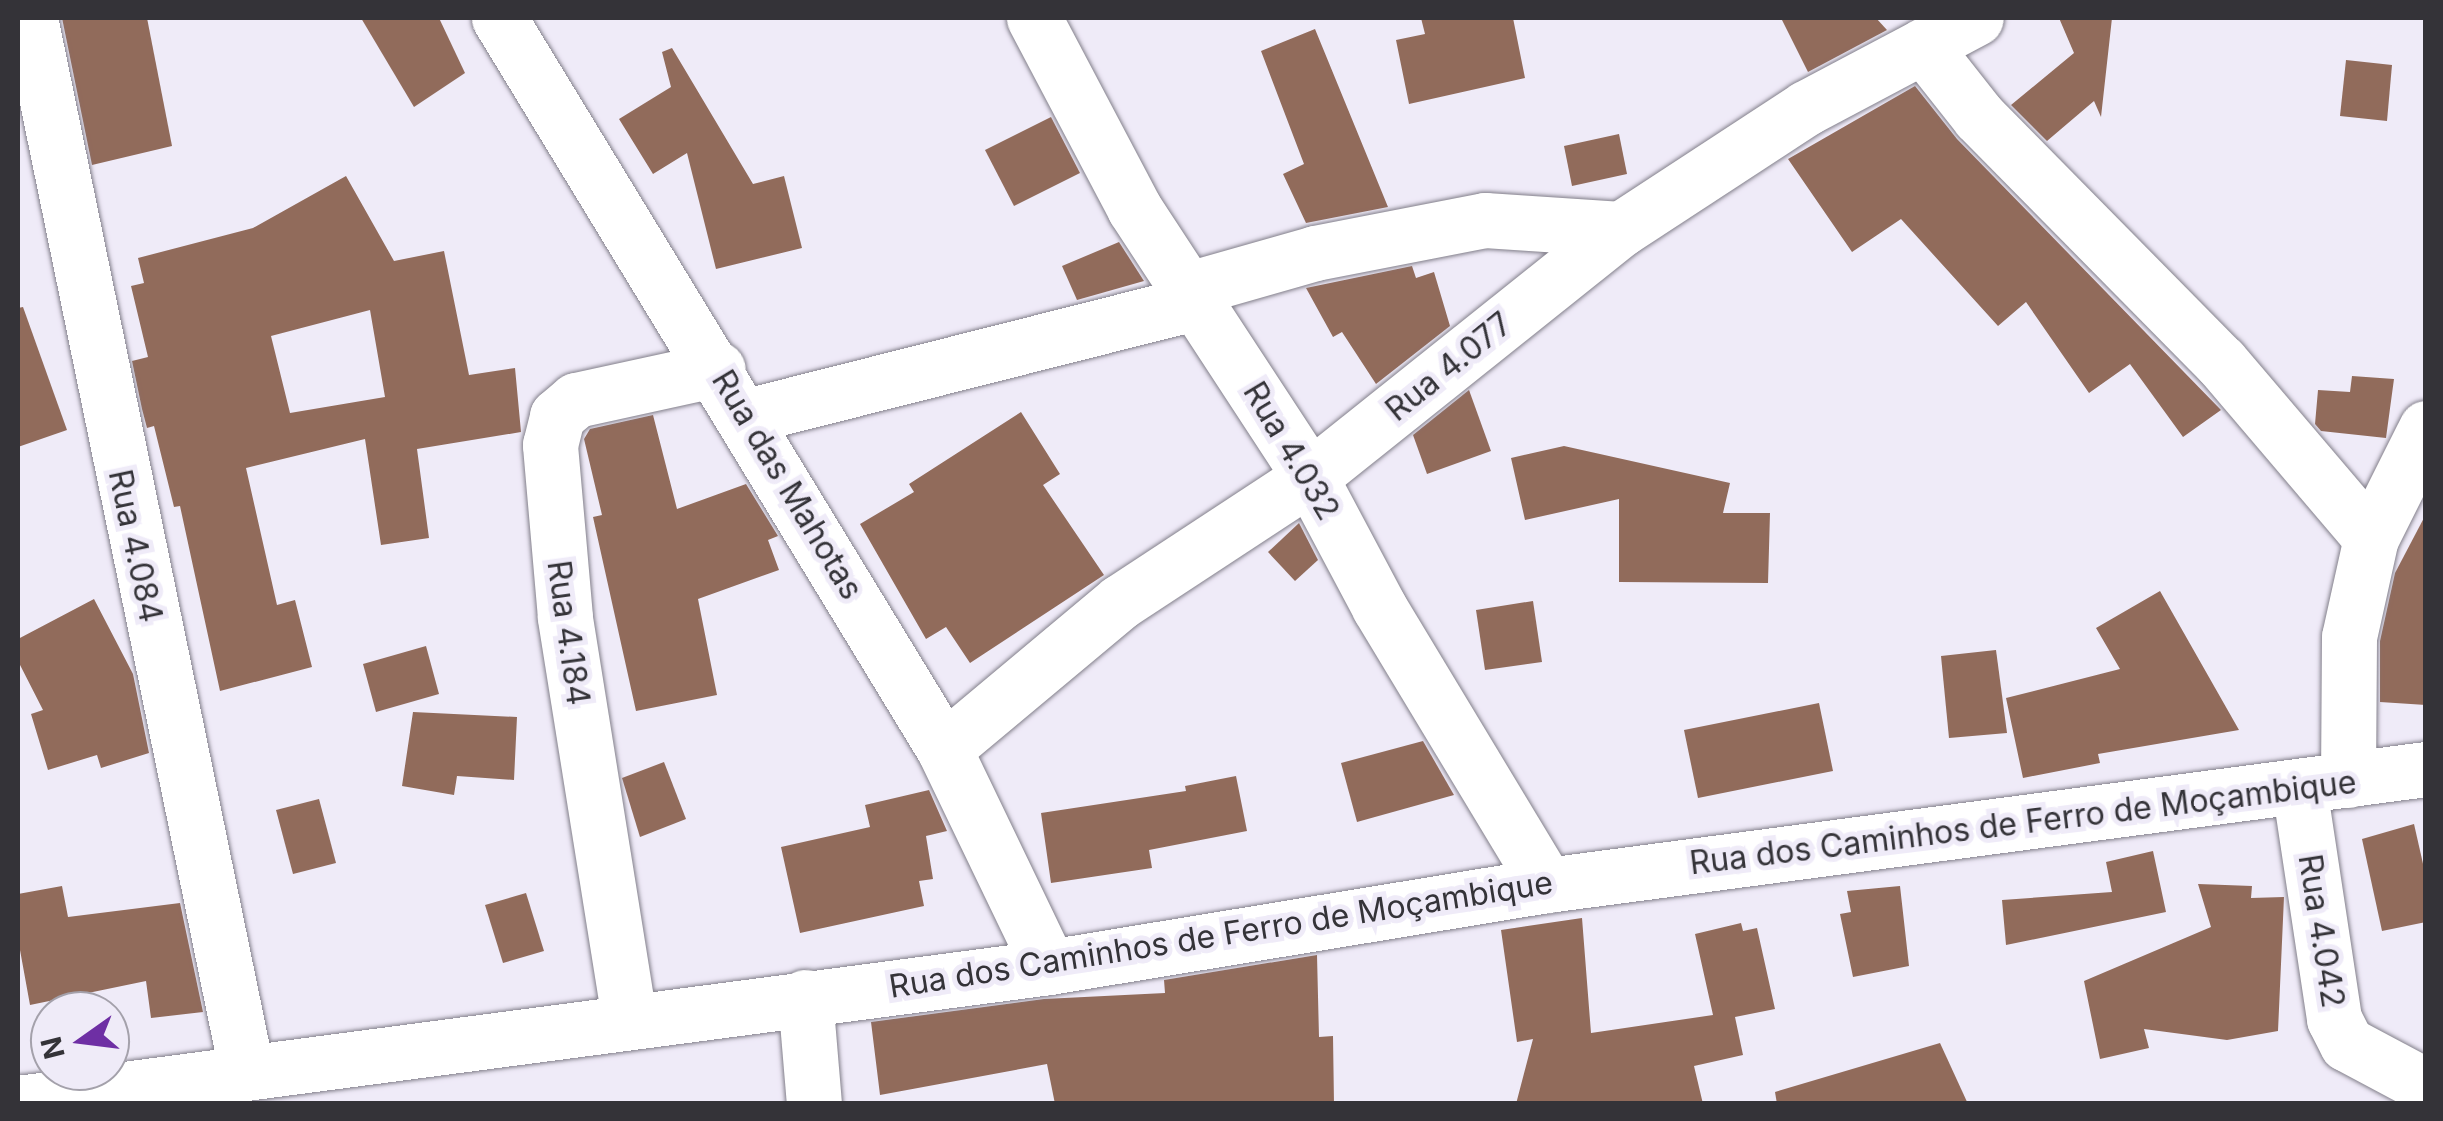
<!DOCTYPE html>
<meta charset="utf-8">
<style>
body{margin:0}
#map{position:relative;width:2443px;height:1121px;overflow:hidden;background:#efebf8;font-family:Inter,sans-serif}
div>[style]{position:absolute}
[style*='--x']{left:calc(var(--x)*1px);top:calc(var(--y)*1px);width:calc(var(--w)*1px);rotate:calc(var(--a)*1deg)}
.building>*{inset:0;background:#916b5b}
.roads{filter:drop-shadow(0 0 2px #827f8a) drop-shadow(0 0 2px #827f8a)}
.street>*{height:55px;margin:-27.5px;padding:0 27.5px;transform-origin:27.5px;border-radius:27.5px;background:#fff}
.secondary>*{height:55px;margin:-27.5px;padding:0 27.5px;transform-origin:27.5px;border-radius:27.5px;background:#fff}
span{translate:-50% -50%;white-space:nowrap;text-align:center;line-height:1.15;-webkit-text-stroke:10px #efebf8;paint-order:stroke}
.street-label{font-size:32px;color:#343338}
.frame{position:absolute;inset:0;border:20px solid #343338;pointer-events:none}
.north{position:absolute;left:30px;top:991px;width:100px;height:100px;box-sizing:border-box;background:#efebf8;border:2px solid #a4a1ab;border-radius:50%;rotate:256deg;font-size:28px;font-weight:700;line-height:40px;text-align:center;color:#343338}
.north::after{content:'';display:block;margin:auto;width:35px;height:45px;background:#6e2fa4;clip-path:polygon(50% 0,100% 100%,50% 72%,0 100%)}
</style>
<div id="map">
<div class="building">
<i style="clip-path:polygon(62px 18px,147px 18px,172px 146px,92px 165px)"></i>
<i style="clip-path:polygon(361px 18px,439px 18px,465px 73px,414px 107px)"></i>
<i style="clip-path:polygon(1421px 18px,1513px 18px,1525px 78px,1409px 104px,1396px 40px,1425px 34px)"></i>
<i style="clip-path:polygon(1781px 18px,1876px 18px,1887px 30px,1808px 72px)"></i>
<i style="clip-path:polygon(2059px 18px,2112px 18px,2101px 117px,2094px 101px,2047px 141px,2011px 105px,2074px 53px)"></i>
<i style="clip-path:polygon(1315px 29px,1388px 207px,1306px 223px,1283px 174px,1304px 164px,1261px 51px)"></i>
<i style="clip-path:polygon(672px 48px,753px 184px,784px 176px,802px 248px,716px 269px,687px 153px,653px 174px,619px 119px,671px 87px,662px 52px)"></i>
<i style="clip-path:polygon(2346px 60px,2392px 65px,2387px 121px,2340px 116px)"></i>
<i style="clip-path:polygon(1915px 86px,1957px 139px,2221px 410px,2183px 437px,2130px 364px,2089px 393px,2026px 302px,1998px 326px,1901px 219px,1852px 252px,1788px 159px)"></i>
<i style="clip-path:polygon(1051px 117px,1080px 173px,1014px 206px,985px 150px)"></i>
<i style="clip-path:polygon(1619px 134px,1627px 174px,1572px 186px,1564px 146px)"></i>
<i style="clip-path:polygon(evenodd,346px 176px,394px 261px,444px 251px,469px 375px,515px 368px,521px 432px,417px 449px,429px 538px,381px 545px,365px 439px,246px 468px,277px 605px,295px 600px,312px 667px,220px 691px,180px 506px,174px 507px,154px 426px,147px 428px,142px 409px,132px 361px,148px 357px,131px 286px,144px 283px,138px 258px,253px 228px,346px 176px,370px 310px,385px 397px,290px 413px,271px 336px,370px 310px)"></i>
<i style="clip-path:polygon(1119px 242px,1144px 281px,1077px 300px,1062px 266px)"></i>
<i style="clip-path:polygon(1412px 266px,1416px 278px,1434px 272px,1450px 326px,1376px 384px,1342px 332px,1333px 337px,1306px 288px)"></i>
<i style="clip-path:polygon(23px 307px,67px 430px,18px 447px,18px 308px)"></i>
<i style="clip-path:polygon(2352px 376px,2394px 379px,2386px 438px,2321px 431px,2315px 424px,2318px 390px,2350px 392px)"></i>
<i style="clip-path:polygon(1469px 390px,1491px 451px,1427px 474px,1413px 435px)"></i>
<i style="clip-path:polygon(1021px 412px,1060px 474px,1043px 485px,1104px 575px,970px 663px,946px 627px,926px 639px,860px 524px,914px 492px,909px 484px)"></i>
<i style="clip-path:polygon(653px 415px,677px 509px,746px 484px,778px 536px,768px 540px,779px 570px,698px 599px,717px 695px,636px 711px,593px 517px,602px 515px,584px 439px,590px 429px)"></i>
<i style="clip-path:polygon(1564px 446px,1730px 483px,1723px 513px,1770px 513px,1768px 583px,1619px 582px,1619px 499px,1525px 520px,1511px 458px)"></i>
<i style="clip-path:polygon(2426px 514px,2426px 705px,2380px 702px,2380px 641px,2395px 573px)"></i>
<i style="clip-path:polygon(1299px 523px,1318px 560px,1295px 581px,1268px 552px)"></i>
<i style="clip-path:polygon(2160px 591px,2239px 730px,2098px 754px,2100px 763px,2023px 778px,2006px 698px,2120px 669px,2096px 628px)"></i>
<i style="clip-path:polygon(94px 599px,133px 674px,149px 753px,101px 768px,97px 755px,48px 770px,31px 714px,43px 710px,18px 661px,18px 639px)"></i>
<i style="clip-path:polygon(1533px 601px,1542px 662px,1485px 670px,1476px 610px)"></i>
<i style="clip-path:polygon(426px 646px,439px 694px,376px 712px,363px 664px)"></i>
<i style="clip-path:polygon(1996px 650px,2007px 733px,1949px 738px,1941px 656px)"></i>
<i style="clip-path:polygon(1819px 703px,1833px 771px,1698px 798px,1684px 730px)"></i>
<i style="clip-path:polygon(413px 712px,517px 717px,514px 780px,457px 776px,454px 795px,402px 786px)"></i>
<i style="clip-path:polygon(1423px 741px,1454px 795px,1357px 822px,1341px 763px)"></i>
<i style="clip-path:polygon(664px 762px,686px 819px,640px 837px,622px 778px)"></i>
<i style="clip-path:polygon(1236px 776px,1247px 831px,1149px 850px,1152px 868px,1051px 883px,1041px 813px,1186px 791px,1185px 786px)"></i>
<i style="clip-path:polygon(929px 790px,947px 831px,926px 836px,933px 879px,919px 881px,924px 906px,800px 933px,781px 847px,870px 827px,865px 805px)"></i>
<i style="clip-path:polygon(319px 799px,336px 863px,293px 874px,276px 810px)"></i>
<i style="clip-path:polygon(2414px 824px,2426px 877px,2426px 922px,2382px 931px,2362px 839px)"></i>
<i style="clip-path:polygon(2153px 851px,2166px 912px,2006px 945px,2002px 900px,2112px 892px,2106px 862px)"></i>
<i style="clip-path:polygon(2198px 884px,2252px 886px,2251px 898px,2284px 897px,2278px 1031px,2227px 1040px,2144px 1029px,2149px 1048px,2100px 1059px,2084px 981px,2211px 927px)"></i>
<i style="clip-path:polygon(62px 886px,68px 917px,180px 903px,203px 1012px,151px 1018px,146px 981px,30px 1005px,18px 939px,18px 894px)"></i>
<i style="clip-path:polygon(1900px 886px,1909px 966px,1853px 977px,1840px 914px,1851px 912px,1847px 891px)"></i>
<i style="clip-path:polygon(526px 893px,544px 951px,503px 963px,485px 905px)"></i>
<i style="clip-path:polygon(1582px 918px,1591px 1033px,1713px 1015px,1695px 934px,1741px 923px,1743px 931px,1757px 928px,1775px 1009px,1735px 1017px,1743px 1055px,1694px 1066px,1703px 1104px,1516px 1104px,1533px 1039px,1517px 1042px,1501px 930px)"></i>
<i style="clip-path:polygon(1317px 955px,1319px 1037px,1333px 1036px,1334px 1104px,1055px 1104px,1047px 1064px,880px 1095px,871px 1022px,1044px 999px,1165px 993px,1164px 980px)"></i>
<i style="clip-path:polygon(1940px 1043px,1968px 1104px,1777px 1104px,1775px 1092px)"></i>
</div>
<div class="roads">
<div class="street">
<i style="--x:30;--y:18;--w:1077;--a:78.38"></i>
<i style="--x:499;--y:18;--w:856;--a:58.67"></i>
<i style="--x:944;--y:749;--w:242;--a:64.3"></i>
<i style="--x:1034;--y:18;--w:215;--a:62.2"></i>
<i style="--x:1134;--y:208;--w:321;--a:56.8"></i>
<i style="--x:1310;--y:477;--w:147;--a:62"></i>
<i style="--x:1379;--y:607;--w:325;--a:58.9"></i>
<i style="--x:1923;--y:46;--w:90;--a:51.7"></i>
<i style="--x:1979;--y:117;--w:344;--a:45.4"></i>
<i style="--x:2221;--y:362;--w:231;--a:49.6"></i>
<i style="--x:1189;--y:289;--w:131;--a:-15.9"></i>
<i style="--x:1315;--y:253;--w:173;--a:-11"></i>
<i style="--x:1485;--y:220;--w:136;--a:3.8"></i>
<i style="--x:747;--y:416;--w:465;--a:-14.2"></i>
<i style="--x:944;--y:749;--w:229;--a:-39.9"></i>
<i style="--x:1120;--y:602;--w:227;--a:-33.3"></i>
<i style="--x:1310;--y:477;--w:398;--a:-38.6"></i>
<i style="--x:1621;--y:229;--w:221;--a:-33.2"></i>
<i style="--x:1806;--y:108;--w:192;--a:-27.9"></i>
<i style="--x:2348;--y:780;--w:143;--a:-89.6"></i>
<i style="--x:2349;--y:637;--w:101;--a:-77.5"></i>
<i style="--x:2371;--y:538;--w:123;--a:-63.4"></i>
<i style="--x:2299;--y:787;--w:235;--a:81.4"></i>
<i style="--x:2334;--y:1019;--w:28;--a:63"></i>
<i style="--x:2347;--y:1044;--w:89;--a:28"></i>
<i style="--x:805;--y:997;--w:107;--a:85.2"></i>
<i style="--x:629;--y:1018;--w:406;--a:-99.1"></i>
<i style="--x:565;--y:617;--w:173;--a:-95"></i>
<i style="--x:550;--y:445;--w:30;--a:-76"></i>
<i style="--x:557;--y:416;--w:25;--a:-40"></i>
<i style="--x:576;--y:400;--w:145;--a:-12.3"></i>
</div>
<div class="secondary">
<i style="--x:18;--y:1103;--w:1040;--a:-7.51"></i>
<i style="--x:1049;--y:967;--w:505;--a:-9.35"></i>
<i style="--x:1547;--y:885;--w:887;--a:-7.52"></i>
</div>
</div>
<div class="street-label">
<span style="left:1449px;top:367px;rotate:-39deg">Rua 4.077</span>
<span style="left:1291px;top:451px;rotate:59deg">Rua 4.032</span>
<span style="left:787px;top:485px;rotate:59deg">Rua das Mahotas</span>
<span style="left:135px;top:546px;rotate:78deg">Rua 4.084</span>
<span style="left:568px;top:633px;rotate:82deg">Rua 4.184</span>
<span style="left:2023px;top:823px;rotate:-7deg">Rua dos Caminhos de Ferro de Moçambique</span>
<span style="left:2321px;top:931px;rotate:81deg">Rua 4.042</span>
<span style="left:1221px;top:935px;rotate:-9deg">Rua dos Caminhos de Ferro de Moçambique</span>
</div>
<div class="frame"></div>
<div class="north">N</div>
</div>
